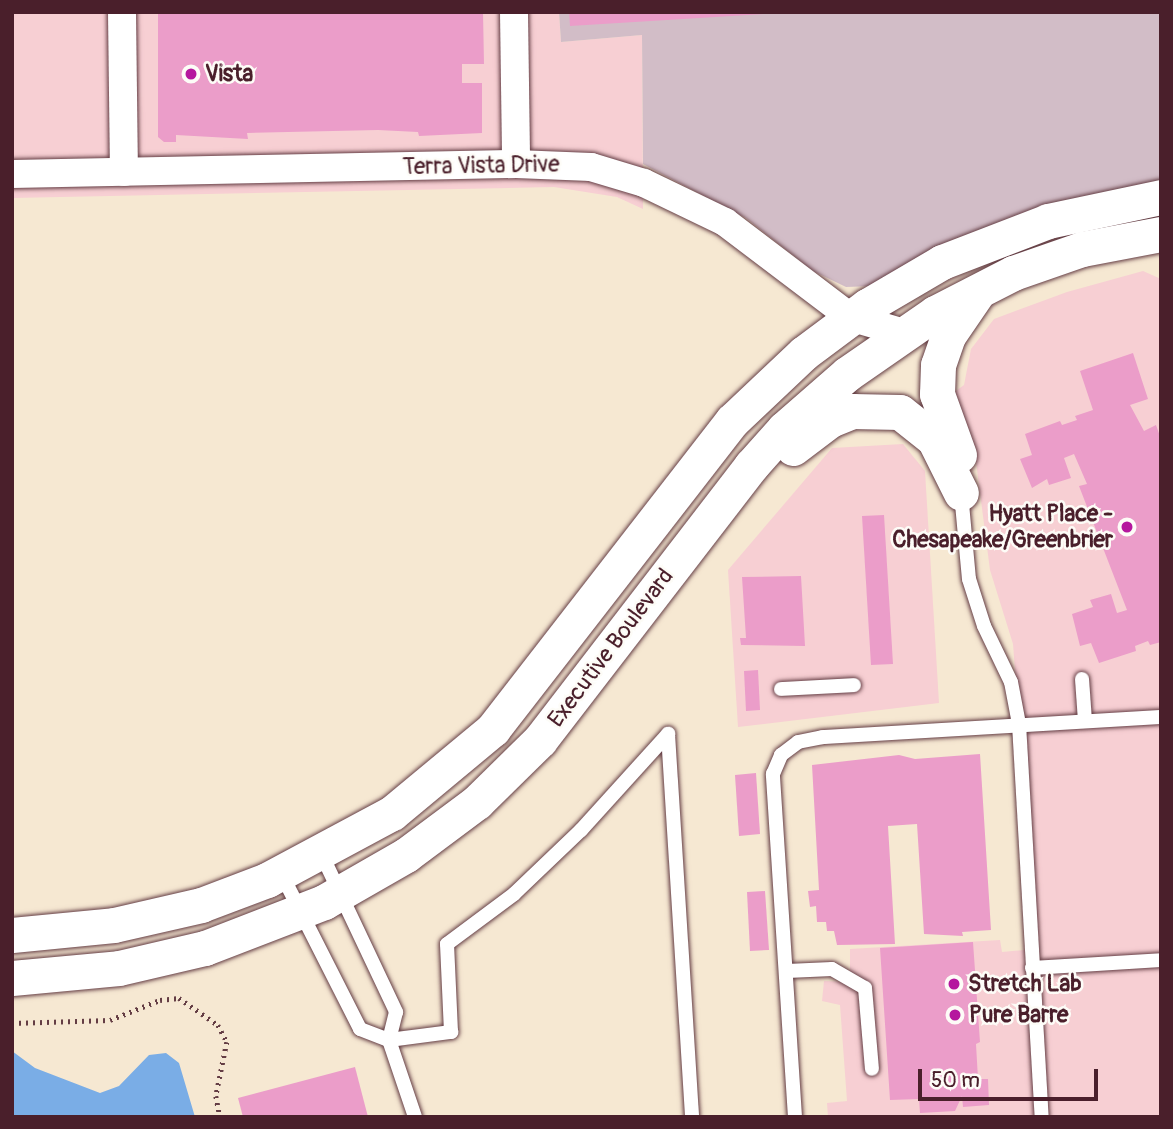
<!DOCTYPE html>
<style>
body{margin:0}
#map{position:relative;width:1173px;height:1129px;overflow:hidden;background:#f6e8d2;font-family:Pangolin,sans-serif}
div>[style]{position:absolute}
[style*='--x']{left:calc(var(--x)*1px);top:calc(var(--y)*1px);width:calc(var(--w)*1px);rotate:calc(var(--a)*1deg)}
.built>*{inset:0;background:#f7cfd3}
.industrial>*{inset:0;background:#d2bdc7}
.water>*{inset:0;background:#7aade6}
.building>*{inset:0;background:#eb9dc9}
.path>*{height:4.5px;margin-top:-2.25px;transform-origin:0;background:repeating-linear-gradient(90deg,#643d44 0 2px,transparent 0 7px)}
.roads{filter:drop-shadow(0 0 2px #643d44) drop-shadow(0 0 2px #643d44)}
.service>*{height:14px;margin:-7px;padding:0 7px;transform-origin:7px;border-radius:7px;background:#fff}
.minor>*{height:28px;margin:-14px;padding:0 14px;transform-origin:14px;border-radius:14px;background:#fff}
.tertiary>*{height:35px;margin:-17.5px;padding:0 17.5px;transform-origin:17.5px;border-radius:17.5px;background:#fff}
.dots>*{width:19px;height:19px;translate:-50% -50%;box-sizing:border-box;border:4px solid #fdfcf7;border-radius:50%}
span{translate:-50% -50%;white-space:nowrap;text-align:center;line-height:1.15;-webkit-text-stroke:5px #fdfcf7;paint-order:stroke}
.poi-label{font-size:23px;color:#4a1f2b;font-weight:700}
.left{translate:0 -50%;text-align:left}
.right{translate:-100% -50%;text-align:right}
.street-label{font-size:23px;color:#4a1f2b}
.frame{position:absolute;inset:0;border:14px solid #4a1f2b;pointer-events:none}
.scale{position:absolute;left:918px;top:1069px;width:180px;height:32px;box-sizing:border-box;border:4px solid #4a1f2b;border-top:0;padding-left:9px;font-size:21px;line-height:24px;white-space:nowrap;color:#4a1f2b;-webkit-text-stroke:5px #fdfcf7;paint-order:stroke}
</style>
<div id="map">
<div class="built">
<i style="clip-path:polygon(12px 12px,559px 12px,561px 42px,642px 35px,643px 209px,617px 197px,554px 187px,12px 198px)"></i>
<i style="clip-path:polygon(1143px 271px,1161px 279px,1161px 1117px,828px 1117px,827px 1103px,847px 1101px,840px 1005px,822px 1001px,824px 981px,850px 982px,850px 949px,1000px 940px,1002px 952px,1036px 949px,1013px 644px,990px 570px,976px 462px,945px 399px,964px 385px,971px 349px,994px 319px,1067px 292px)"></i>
<i style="clip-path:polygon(903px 444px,925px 471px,939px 703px,738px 727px,728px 570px,832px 448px)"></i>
</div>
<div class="industrial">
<i style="clip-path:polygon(559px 12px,1161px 12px,1161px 184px,873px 286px,846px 287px,813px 271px,746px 218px,643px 164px,642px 35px,561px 42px)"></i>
</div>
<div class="water">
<i style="clip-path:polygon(12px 1051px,35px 1068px,100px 1093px,119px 1086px,149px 1055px,166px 1053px,179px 1063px,195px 1117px,12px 1117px)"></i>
</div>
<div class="building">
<i style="clip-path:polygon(158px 12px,483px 12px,484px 64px,462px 64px,462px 83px,482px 83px,482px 133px,419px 136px,418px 132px,378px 130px,247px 133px,248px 139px,176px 135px,176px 142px,164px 142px,158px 137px)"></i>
<i style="clip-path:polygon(569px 12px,764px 12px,764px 14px,570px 26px)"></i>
<i style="clip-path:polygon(1133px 353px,1148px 399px,1130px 405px,1144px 431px,1156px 425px,1161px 439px,1161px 642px,1150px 645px,1148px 641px,1135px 646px,1136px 651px,1099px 663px,1091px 643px,1080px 646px,1072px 614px,1093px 607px,1090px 600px,1111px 594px,1117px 613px,1127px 610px,1079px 486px,1087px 484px,1074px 454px,1064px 458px,1071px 478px,1049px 485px,1047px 479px,1032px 488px,1020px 459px,1032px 455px,1025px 434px,1060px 421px,1062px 425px,1077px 420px,1075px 416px,1093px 410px,1080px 371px)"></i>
<i style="clip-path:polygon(884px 515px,893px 664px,871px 665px,862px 516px)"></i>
<i style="clip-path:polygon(801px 576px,805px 646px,741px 645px,740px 638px,746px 638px,742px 577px)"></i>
<i style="clip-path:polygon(758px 670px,760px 710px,746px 711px,744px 671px)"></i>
<i style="clip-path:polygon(980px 754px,991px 930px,962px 932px,963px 936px,924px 934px,917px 824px,888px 826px,895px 944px,837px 945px,834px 931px,827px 931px,826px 922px,817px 922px,816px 906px,810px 907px,808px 891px,819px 890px,812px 765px,899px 755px,915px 759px)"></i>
<i style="clip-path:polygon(756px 773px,760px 834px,739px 836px,735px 775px)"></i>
<i style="clip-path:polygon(765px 891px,769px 950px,750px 951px,747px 892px)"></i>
<i style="clip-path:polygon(973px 942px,980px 1042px,976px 1044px,978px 1079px,988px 1079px,989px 1105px,963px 1107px,962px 1096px,955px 1111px,920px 1113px,919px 1099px,890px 1100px,880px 948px)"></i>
<i style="clip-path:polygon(355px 1067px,368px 1117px,243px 1117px,238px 1098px)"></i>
</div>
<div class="path">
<i style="--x:12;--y:1023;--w:98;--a:-1.8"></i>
<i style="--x:110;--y:1020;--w:54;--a:-21.8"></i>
<i style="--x:160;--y:1000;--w:19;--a:-6"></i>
<i style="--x:179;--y:998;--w:47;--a:34.7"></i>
<i style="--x:218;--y:1025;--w:19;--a:62"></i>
<i style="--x:227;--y:1042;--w:55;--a:101.5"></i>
<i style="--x:216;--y:1096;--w:21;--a:79"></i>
<i style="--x:967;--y:1117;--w:16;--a:0"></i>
</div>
<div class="roads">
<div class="service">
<i style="--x:961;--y:493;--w:86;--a:84.7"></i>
<i style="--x:969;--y:579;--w:49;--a:72.3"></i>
<i style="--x:984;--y:626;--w:62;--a:64.3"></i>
<i style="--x:1011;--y:682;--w:43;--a:79.2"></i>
<i style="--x:1019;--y:724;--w:394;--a:86.7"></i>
<i style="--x:1082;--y:679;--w:42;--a:85.9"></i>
<i style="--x:781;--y:689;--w:73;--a:-3.1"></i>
<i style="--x:321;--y:853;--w:176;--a:64.7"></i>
<i style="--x:396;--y:1012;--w:29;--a:104"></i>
<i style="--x:389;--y:1040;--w:81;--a:71.3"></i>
<i style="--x:281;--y:873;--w:175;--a:63.1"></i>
<i style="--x:360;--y:1029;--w:31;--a:21"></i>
<i style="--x:389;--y:1040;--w:63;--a:-7.4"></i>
<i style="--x:451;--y:1032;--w:88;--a:-92.6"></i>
<i style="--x:447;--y:944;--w:84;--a:-36.7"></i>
<i style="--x:514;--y:894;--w:93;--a:-43.7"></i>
<i style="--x:581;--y:830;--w:130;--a:-47.8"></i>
<i style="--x:668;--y:734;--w:384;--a:86.4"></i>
<i style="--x:1032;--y:968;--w:129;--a:-3.5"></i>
<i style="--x:787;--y:971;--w:45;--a:-2.5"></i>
<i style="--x:832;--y:969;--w:38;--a:30"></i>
<i style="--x:865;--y:988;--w:81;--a:85.1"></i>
<i style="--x:795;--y:1117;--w:344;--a:-93.7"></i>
<i style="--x:773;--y:774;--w:21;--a:-67"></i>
<i style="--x:781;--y:755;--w:21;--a:-37"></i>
<i style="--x:798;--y:742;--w:25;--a:-11"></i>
<i style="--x:823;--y:737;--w:339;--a:-3.4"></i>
</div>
<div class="minor">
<i style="--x:122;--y:12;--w:160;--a:89.3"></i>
<i style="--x:514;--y:12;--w:152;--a:89.2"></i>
<i style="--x:12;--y:174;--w:504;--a:-1.14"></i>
<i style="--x:516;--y:164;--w:75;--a:2.3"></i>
<i style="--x:591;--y:167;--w:55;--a:16.8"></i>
<i style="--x:644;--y:183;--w:90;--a:25.7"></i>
<i style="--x:725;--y:222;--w:157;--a:37.2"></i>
<i style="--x:850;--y:317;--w:56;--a:16.5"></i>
</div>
<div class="tertiary">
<i style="--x:793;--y:448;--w:46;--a:-37.1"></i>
<i style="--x:830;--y:420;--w:24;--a:-22"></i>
<i style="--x:852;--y:411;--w:48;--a:1.2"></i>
<i style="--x:900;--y:412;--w:43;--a:38.5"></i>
<i style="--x:934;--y:439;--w:60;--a:63.4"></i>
<i style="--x:959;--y:455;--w:65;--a:-109.8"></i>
<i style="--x:937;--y:394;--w:29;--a:-88"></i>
<i style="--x:938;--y:365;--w:31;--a:-71"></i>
<i style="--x:948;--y:336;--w:50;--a:-55.7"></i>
<i style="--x:12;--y:935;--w:102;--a:-5.6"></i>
<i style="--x:114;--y:925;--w:89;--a:-12.9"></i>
<i style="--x:201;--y:905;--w:71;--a:-20.7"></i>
<i style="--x:267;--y:880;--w:142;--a:-28.2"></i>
<i style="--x:392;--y:813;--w:131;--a:-39.7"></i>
<i style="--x:493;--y:729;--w:390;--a:-52.2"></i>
<i style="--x:732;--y:421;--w:99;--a:-43.4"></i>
<i style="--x:804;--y:353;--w:79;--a:-36.7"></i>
<i style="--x:867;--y:306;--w:87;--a:-30.4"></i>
<i style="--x:942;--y:262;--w:114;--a:-21.1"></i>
<i style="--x:1048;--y:221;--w:116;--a:-12"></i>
<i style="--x:12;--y:978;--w:107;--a:-5.3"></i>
<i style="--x:119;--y:968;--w:88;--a:-13.1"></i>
<i style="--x:205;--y:948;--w:128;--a:-21.1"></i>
<i style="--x:324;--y:902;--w:95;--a:-29.8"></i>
<i style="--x:406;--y:855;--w:89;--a:-36.7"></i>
<i style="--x:477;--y:802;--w:88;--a:-44.5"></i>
<i style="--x:540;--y:740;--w:346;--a:-52.4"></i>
<i style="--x:751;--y:466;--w:50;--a:-48.3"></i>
<i style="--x:784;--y:429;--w:84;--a:-41.1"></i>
<i style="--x:847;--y:374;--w:107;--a:-34.7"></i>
<i style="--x:935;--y:313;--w:88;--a:-27.1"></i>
<i style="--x:1013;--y:273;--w:73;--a:-19.2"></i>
<i style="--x:1082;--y:249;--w:80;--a:-10.8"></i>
</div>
</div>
<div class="dots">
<i style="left:191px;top:74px;background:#b5179e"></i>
<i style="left:1127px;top:527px;background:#b5179e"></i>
<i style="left:954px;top:984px;background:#b5179e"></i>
<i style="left:955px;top:1015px;background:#b5179e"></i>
</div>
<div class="poi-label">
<span class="left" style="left:205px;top:74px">Vista</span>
<span class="right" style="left:1113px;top:527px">Hyatt Place -<br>Chesapeake/Greenbrier</span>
<span class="left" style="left:968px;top:984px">Stretch Lab</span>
<span class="left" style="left:969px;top:1015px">Pure Barre</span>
</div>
<div class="street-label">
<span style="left:481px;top:166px;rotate:-1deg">Terra Vista Drive</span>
<span style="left:611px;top:648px;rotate:-53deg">Executive Boulevard</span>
</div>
<div class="frame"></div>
<div class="scale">50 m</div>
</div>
